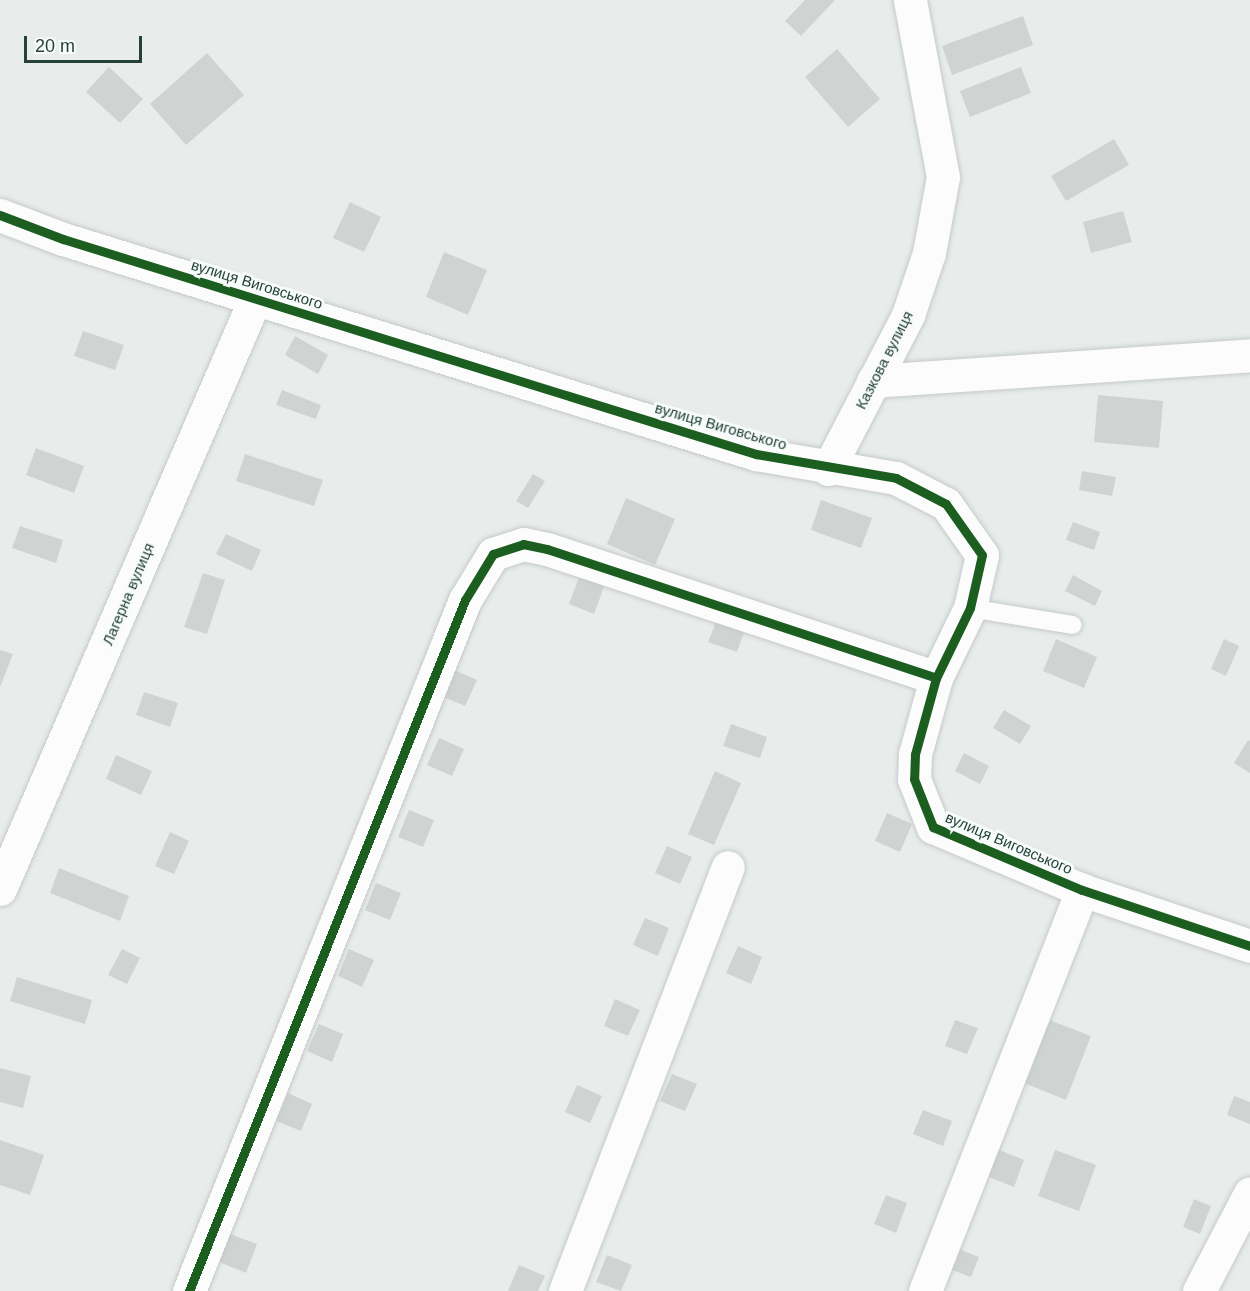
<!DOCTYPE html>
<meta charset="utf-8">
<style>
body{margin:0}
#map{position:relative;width:1250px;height:1291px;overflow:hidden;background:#e8edeb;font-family:Helvetica,sans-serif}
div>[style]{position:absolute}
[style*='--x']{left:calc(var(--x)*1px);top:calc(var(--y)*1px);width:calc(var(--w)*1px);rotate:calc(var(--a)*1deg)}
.building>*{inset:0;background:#cfd4d2}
.roads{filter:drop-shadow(0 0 2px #c5cac8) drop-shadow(0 0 2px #c5cac8)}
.lane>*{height:18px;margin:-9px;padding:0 9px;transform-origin:9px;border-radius:9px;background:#fcfcfc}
.street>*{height:33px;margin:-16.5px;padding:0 16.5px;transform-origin:16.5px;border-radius:16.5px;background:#fcfcfc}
.cycleway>*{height:9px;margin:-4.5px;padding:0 4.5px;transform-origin:4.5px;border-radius:4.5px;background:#1b5e20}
span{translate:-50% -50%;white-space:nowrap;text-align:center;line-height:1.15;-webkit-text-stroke:6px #f7fbf9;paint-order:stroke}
.street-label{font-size:15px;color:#24423a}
.scale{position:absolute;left:24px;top:36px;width:118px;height:27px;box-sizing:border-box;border:3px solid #24423a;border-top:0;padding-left:8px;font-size:18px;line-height:21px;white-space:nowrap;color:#24423a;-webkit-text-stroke:4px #f7fbf9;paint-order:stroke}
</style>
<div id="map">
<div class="building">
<i style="clip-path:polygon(805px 0,835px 0,801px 36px,785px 21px)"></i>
<i style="clip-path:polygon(1023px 16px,1033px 45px,952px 75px,942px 46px)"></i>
<i style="clip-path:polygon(837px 49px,880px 99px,848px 127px,805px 77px)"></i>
<i style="clip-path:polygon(207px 53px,244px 95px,186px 145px,150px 104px)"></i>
<i style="clip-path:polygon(109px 67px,143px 99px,120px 123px,86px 92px)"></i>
<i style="clip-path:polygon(1021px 67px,1031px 93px,970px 117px,960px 91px)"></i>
<i style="clip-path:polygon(1114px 139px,1129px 165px,1066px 201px,1051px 176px)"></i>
<i style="clip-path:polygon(350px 202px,381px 217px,364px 252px,333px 238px)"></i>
<i style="clip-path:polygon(1123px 211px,1132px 242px,1091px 253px,1083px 222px)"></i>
<i style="clip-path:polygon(444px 252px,487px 270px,468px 315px,426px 297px)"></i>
<i style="clip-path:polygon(83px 331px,124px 345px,115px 370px,74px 356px)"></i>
<i style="clip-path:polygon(295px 336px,328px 355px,318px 374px,285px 355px)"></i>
<i style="clip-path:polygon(282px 390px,321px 405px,316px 419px,276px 405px)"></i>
<i style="clip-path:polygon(1098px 395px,1163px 401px,1159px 448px,1094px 442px)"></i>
<i style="clip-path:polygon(36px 448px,84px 466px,74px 493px,26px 475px)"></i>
<i style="clip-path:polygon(245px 454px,323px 480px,314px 506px,236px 481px)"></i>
<i style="clip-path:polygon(1082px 471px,1116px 477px,1112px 496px,1079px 490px)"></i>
<i style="clip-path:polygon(533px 474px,545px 481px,528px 508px,516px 501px)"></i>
<i style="clip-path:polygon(626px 498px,675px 519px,655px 565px,607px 544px)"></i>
<i style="clip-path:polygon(821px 500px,872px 518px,861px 548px,811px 530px)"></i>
<i style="clip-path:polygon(1073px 522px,1100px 532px,1094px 550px,1066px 540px)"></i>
<i style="clip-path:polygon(20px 526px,63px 540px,56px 563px,12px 548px)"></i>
<i style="clip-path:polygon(226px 534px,261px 550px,252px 571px,216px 554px)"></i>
<i style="clip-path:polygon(584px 564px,609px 573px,594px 614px,569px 604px)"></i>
<i style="clip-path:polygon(203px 573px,225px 580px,207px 634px,184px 627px)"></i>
<i style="clip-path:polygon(1073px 575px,1102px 591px,1095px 606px,1065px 591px)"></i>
<i style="clip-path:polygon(716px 622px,744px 632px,737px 652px,708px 642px)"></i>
<i style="clip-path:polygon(1056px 639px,1097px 657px,1084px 688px,1043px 671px)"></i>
<i style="clip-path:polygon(1224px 639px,1239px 646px,1226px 676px,1211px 669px)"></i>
<i style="clip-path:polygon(0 650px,13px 654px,0 687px)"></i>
<i style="clip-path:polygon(452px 669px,477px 680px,465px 706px,441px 696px)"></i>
<i style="clip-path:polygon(144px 692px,178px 703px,170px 727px,136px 715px)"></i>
<i style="clip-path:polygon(1004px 710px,1031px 726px,1020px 744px,993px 728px)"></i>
<i style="clip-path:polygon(731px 724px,767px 737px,760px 758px,723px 746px)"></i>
<i style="clip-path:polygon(439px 738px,464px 749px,452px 776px,427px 765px)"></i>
<i style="clip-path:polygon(1248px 740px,1250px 741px,1250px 773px,1234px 763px)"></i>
<i style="clip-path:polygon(964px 753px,989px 766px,980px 784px,955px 771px)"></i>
<i style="clip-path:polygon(116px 755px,152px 771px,141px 795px,106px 779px)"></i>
<i style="clip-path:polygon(715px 771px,741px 783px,714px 845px,688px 834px)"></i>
<i style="clip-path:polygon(409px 810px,434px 820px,423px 847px,398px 837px)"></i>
<i style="clip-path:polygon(887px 813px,912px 824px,900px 852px,875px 841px)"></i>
<i style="clip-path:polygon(170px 832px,189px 841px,174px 874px,155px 866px)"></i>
<i style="clip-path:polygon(667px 846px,692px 857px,680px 884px,655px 873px)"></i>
<i style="clip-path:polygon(59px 868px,129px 896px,120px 921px,50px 893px)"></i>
<i style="clip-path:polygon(376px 883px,401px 893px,390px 920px,365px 910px)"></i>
<i style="clip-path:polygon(645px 918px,669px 928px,658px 956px,633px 945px)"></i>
<i style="clip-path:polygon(738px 946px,762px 957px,751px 984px,726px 973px)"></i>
<i style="clip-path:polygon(122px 949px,140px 958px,127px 984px,108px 975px)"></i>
<i style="clip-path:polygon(349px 949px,374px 960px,362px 987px,338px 976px)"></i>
<i style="clip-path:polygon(17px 977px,92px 1000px,85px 1024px,10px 1001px)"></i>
<i style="clip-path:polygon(615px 999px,640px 1010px,628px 1036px,604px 1026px)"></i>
<i style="clip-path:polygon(1039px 1016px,1091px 1036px,1066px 1100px,1014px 1079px)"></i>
<i style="clip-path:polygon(955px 1020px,978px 1028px,967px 1054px,945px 1046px)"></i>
<i style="clip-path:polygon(319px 1024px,343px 1034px,332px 1062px,307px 1051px)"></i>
<i style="clip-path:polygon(0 1068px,31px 1076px,23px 1108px,0 1102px)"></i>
<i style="clip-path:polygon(672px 1074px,697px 1084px,685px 1111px,660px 1101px)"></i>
<i style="clip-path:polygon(577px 1085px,602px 1096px,590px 1123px,565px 1112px)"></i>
<i style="clip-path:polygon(288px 1093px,312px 1104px,301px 1131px,276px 1121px)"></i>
<i style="clip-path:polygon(1234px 1096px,1250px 1102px,1250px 1124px,1227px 1115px)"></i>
<i style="clip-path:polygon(923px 1110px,952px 1121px,943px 1146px,913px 1134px)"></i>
<i style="clip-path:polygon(0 1140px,44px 1155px,30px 1195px,0 1185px)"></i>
<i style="clip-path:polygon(989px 1146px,1024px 1160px,1014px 1187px,979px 1173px)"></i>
<i style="clip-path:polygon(1055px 1150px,1096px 1165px,1079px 1211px,1038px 1196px)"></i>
<i style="clip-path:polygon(886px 1195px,907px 1203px,896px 1233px,874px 1224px)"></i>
<i style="clip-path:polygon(1194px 1199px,1211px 1206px,1200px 1234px,1183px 1227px)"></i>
<i style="clip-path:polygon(230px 1234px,257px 1244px,246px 1273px,219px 1262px)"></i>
<i style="clip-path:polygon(951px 1246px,979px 1257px,971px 1277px,944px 1267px)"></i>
<i style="clip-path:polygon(607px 1255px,632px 1265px,621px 1291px,596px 1282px)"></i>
<i style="clip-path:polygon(519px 1265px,545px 1276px,538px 1291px,508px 1291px)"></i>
</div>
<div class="roads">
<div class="lane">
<i style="--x:970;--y:608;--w:104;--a:9.4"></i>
</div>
<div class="street">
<i style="--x:0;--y:215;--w:67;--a:20.9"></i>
<i style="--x:63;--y:239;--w:726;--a:17.24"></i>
<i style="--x:756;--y:454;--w:142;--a:9.7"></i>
<i style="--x:896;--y:478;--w:56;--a:27.5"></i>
<i style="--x:946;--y:504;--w:62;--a:54.8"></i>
<i style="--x:982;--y:555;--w:54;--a:102.8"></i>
<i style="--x:970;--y:608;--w:78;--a:115.9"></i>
<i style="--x:936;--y:678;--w:79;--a:105.4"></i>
<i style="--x:915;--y:754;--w:25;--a:92"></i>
<i style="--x:914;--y:779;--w:52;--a:68.4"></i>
<i style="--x:933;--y:827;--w:162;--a:22.9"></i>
<i style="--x:1082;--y:890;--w:177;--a:18.4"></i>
<i style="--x:873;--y:381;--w:378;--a:-3.9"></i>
<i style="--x:828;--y:469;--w:174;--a:-62.5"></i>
<i style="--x:908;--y:315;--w:65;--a:-71.3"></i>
<i style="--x:929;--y:253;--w:77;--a:-79.6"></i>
<i style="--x:943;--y:177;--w:180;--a:-100.6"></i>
<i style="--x:0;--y:889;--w:643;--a:-66.63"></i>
<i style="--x:189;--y:1291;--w:744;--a:-68.23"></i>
<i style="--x:465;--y:600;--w:54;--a:-58.7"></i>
<i style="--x:493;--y:554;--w:32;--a:-18"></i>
<i style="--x:523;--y:544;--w:25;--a:12"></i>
<i style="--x:547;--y:549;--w:410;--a:18.3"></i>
<i style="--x:565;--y:1291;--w:454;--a:-69"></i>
<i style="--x:925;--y:1291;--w:431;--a:-68.6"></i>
<i style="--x:1199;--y:1291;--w:110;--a:-62.5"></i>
</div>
</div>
<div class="cycleway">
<i style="--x:0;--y:215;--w:67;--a:20.9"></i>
<i style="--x:63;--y:239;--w:726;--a:17.24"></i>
<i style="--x:756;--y:454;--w:142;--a:9.7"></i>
<i style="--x:896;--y:478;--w:56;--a:27.5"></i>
<i style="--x:946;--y:504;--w:62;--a:54.8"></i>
<i style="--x:982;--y:555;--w:54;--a:102.8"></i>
<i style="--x:970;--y:608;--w:78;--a:115.9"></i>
<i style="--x:936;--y:678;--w:79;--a:105.4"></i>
<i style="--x:915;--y:754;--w:25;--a:92"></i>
<i style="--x:914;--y:779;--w:52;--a:68.4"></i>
<i style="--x:933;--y:827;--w:162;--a:22.9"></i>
<i style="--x:1082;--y:890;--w:177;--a:18.4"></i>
<i style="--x:189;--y:1291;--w:744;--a:-68.23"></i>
<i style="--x:465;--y:600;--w:54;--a:-58.7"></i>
<i style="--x:493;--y:554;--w:32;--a:-18"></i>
<i style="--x:523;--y:544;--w:25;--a:12"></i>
<i style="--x:547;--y:549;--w:410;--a:18.3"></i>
</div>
<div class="street-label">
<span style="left:257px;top:284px;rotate:17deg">вулиця Виговського</span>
<span style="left:884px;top:360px;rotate:-63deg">Казкова вулиця</span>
<span style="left:721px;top:426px;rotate:16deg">вулиця Виговського</span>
<span style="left:128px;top:594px;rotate:-67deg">Лагерна вулиця</span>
<span style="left:1009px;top:843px;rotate:23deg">вулиця Виговського</span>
</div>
<div class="scale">20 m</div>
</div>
